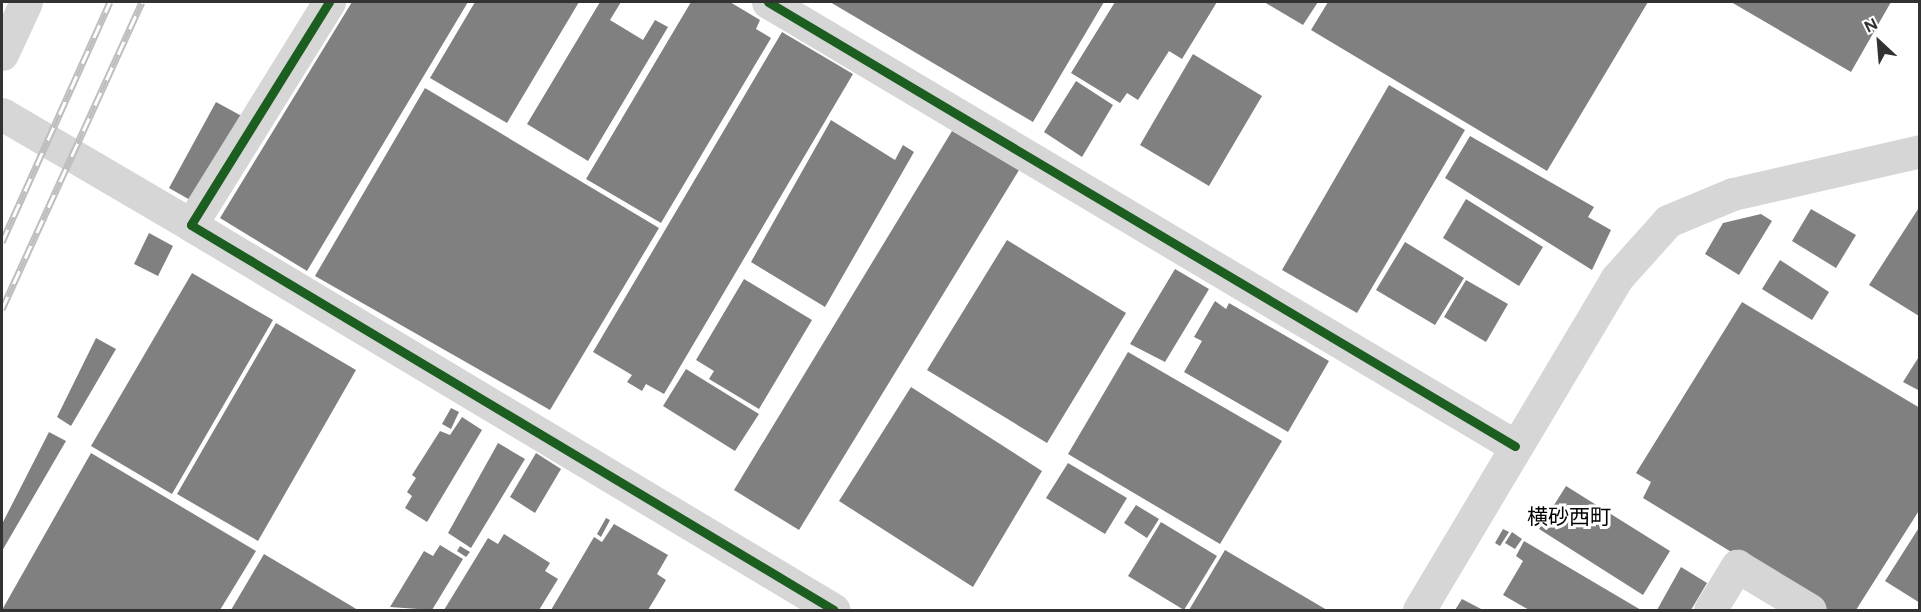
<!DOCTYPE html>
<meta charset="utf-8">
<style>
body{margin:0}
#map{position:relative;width:1921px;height:612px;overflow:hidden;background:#fff;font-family:Figtree,"Noto Sans JP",sans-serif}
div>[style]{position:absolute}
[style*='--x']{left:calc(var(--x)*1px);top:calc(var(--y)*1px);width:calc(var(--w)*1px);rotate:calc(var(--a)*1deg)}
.building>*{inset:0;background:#808080}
.street>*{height:33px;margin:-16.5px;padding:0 16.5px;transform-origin:16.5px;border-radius:16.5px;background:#d6d6d6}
.rail>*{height:7px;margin-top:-3.5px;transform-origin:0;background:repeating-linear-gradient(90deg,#fff 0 14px,#bebebe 0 28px);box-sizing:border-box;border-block:2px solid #bebebe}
.cycleway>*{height:9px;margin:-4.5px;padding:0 4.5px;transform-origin:4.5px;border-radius:4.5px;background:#1b5e20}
span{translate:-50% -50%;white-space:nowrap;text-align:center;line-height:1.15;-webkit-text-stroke:6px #fff;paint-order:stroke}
.quarter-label{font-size:21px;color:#000}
.frame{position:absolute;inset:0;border:3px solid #323232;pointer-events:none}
.north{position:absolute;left:1849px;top:12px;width:60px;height:60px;-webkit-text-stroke:4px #fff;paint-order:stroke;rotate:334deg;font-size:16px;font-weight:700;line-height:24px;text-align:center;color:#323232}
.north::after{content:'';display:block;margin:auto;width:21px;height:27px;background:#323232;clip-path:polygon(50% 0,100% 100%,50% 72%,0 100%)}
</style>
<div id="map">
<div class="building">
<i style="clip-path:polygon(352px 2px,468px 2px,307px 271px,220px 218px)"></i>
<i style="clip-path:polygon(475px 2px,579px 2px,507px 123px,430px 78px)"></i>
<i style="clip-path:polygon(600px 2px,621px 2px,610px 20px,643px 40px,655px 20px,668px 27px,588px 161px,527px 124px)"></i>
<i style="clip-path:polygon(691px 2px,730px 2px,760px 20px,756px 29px,771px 38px,661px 223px,586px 179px)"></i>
<i style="clip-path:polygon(830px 2px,1104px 2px,1033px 122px)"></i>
<i style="clip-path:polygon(1115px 2px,1217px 2px,1182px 59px,1169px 51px,1138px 100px,1127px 93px,1120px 103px,1071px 73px)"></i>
<i style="clip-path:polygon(1264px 2px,1318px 2px,1303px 25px)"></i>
<i style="clip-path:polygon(1328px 2px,1648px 2px,1547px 171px,1311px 30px)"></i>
<i style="clip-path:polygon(1731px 2px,1891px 2px,1851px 72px)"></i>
<i style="clip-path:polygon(782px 32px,853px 74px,664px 394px,646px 384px,642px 391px,627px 382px,632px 375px,593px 352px)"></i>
<i style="clip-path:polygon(1193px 54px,1262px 96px,1209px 186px,1140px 145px)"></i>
<i style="clip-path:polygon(1076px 81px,1113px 105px,1082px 157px,1044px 132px)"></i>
<i style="clip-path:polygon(1389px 85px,1465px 130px,1357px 313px,1282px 270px)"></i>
<i style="clip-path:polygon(425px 88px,659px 228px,550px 410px,315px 276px)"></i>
<i style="clip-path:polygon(216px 102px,249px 120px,199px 205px,169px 188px)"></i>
<i style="clip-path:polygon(831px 120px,895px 160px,903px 145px,914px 152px,825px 307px,751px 262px)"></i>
<i style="clip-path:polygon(952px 131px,1019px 170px,799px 530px,734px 490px)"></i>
<i style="clip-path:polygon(1470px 136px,1594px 207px,1588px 217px,1611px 230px,1592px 270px,1445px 178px)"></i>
<i style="clip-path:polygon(1466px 199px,1543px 247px,1519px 286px,1443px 238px)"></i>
<i style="clip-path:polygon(1920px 206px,1920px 314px,1919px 316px,1869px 285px)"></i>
<i style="clip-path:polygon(1811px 209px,1856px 235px,1836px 268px,1792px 241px)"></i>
<i style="clip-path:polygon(1761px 214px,1772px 221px,1739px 275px,1705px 254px,1723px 223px)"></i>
<i style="clip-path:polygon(149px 233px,173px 246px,158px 276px,134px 264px)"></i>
<i style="clip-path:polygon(1007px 240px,1126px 313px,1047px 443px,927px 370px)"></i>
<i style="clip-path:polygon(1405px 242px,1464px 278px,1435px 325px,1376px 290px)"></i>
<i style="clip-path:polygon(1780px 260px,1829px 292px,1812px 320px,1762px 289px)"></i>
<i style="clip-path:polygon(1175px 269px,1209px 289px,1165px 362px,1130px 344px)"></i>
<i style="clip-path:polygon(192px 273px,273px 320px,172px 494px,91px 446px)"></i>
<i style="clip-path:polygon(744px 279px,812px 320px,759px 409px,709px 379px,714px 371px,696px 360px)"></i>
<i style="clip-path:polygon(1466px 280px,1508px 304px,1486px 342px,1444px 317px)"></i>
<i style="clip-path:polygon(1215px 301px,1226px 309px,1229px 303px,1329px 361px,1288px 432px,1184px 372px,1202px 341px,1194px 337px)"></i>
<i style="clip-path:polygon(1742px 302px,1920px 408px,1920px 509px,1856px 610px,1826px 610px,1643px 498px,1651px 482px,1636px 473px)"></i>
<i style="clip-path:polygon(276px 323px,356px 370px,258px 541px,177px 494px)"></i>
<i style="clip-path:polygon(96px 338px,116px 349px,71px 426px,57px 417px)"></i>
<i style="clip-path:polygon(1128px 352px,1282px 441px,1220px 544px,1068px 454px)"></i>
<i style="clip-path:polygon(1920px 355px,1920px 391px,1903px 382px)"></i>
<i style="clip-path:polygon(686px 369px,759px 414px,735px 451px,663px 406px)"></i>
<i style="clip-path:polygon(911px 387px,1042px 471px,973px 587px,839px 501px)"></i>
<i style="clip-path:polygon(451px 408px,459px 412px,451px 429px,442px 424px)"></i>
<i style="clip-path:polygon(462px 417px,482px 430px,427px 522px,405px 508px,412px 496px,407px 492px,416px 478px,412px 475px,440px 431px,450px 435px)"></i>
<i style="clip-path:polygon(49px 432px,66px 441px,2px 551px,2px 524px)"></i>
<i style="clip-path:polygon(498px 443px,525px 459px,471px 548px,448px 533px)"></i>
<i style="clip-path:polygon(91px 453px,256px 551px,220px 610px,2px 610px)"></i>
<i style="clip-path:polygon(536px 453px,561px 469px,535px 513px,510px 497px)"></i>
<i style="clip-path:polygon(1068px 463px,1127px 498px,1105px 534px,1046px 498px)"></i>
<i style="clip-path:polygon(1566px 486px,1670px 551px,1643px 595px,1539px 529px)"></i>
<i style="clip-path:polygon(1136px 505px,1159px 519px,1147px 538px,1124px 523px)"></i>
<i style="clip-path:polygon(606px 518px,610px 520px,601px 537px,597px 534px)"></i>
<i style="clip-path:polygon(1161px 522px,1217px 556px,1184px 610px,1128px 576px)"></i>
<i style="clip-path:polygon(614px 524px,668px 555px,657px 574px,666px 580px,648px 610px,551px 610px,594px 537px,602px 542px)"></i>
<i style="clip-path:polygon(1920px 526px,1920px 603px,1885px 581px)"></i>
<i style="clip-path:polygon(1503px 529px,1509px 532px,1500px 546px,1495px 543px)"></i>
<i style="clip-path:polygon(1512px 532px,1522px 539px,1515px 549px,1505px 543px)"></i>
<i style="clip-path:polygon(504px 534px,550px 563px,545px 571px,558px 579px,539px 610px,444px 610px,488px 538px,498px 544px)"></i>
<i style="clip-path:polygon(1524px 541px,1641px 610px,1529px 610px,1503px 595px,1523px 561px,1516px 556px)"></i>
<i style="clip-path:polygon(440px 545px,463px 559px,432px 610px,390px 607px,424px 551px,433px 556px)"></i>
<i style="clip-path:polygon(460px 546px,470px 552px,466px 557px,457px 551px)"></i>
<i style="clip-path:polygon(1225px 550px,1327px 610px,1189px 610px)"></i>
<i style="clip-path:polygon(264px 554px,358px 610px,231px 610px)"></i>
<i style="clip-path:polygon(1681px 567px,1707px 583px,1691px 610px,1657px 610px)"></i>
<i style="clip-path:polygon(1462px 599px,1483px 610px,1455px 610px)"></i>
</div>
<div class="street">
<i style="--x:329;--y:2;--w:262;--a:121.8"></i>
<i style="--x:191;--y:225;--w:749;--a:30.91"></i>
<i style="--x:768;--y:2;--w:869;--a:30.73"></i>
<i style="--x:2;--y:54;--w:57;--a:-65.2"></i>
<i style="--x:2;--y:114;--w:219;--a:30.4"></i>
<i style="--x:1419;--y:610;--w:385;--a:-59.2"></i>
<i style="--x:1616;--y:279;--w:78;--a:-48.1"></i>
<i style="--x:1668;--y:221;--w:70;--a:-22.6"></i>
<i style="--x:1733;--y:194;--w:192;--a:-12.9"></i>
<i style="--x:1710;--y:610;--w:52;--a:-58.5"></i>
<i style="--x:1737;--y:566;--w:85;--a:31.1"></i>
</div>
<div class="rail">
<i style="--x:2;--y:242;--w:263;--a:-65.8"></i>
<i style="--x:2;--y:309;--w:337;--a:-65.5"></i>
</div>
<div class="cycleway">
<i style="--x:329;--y:2;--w:262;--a:121.8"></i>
<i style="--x:191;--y:225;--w:749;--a:30.91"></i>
<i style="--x:768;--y:2;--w:869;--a:30.73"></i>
</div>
<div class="quarter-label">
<span style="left:1569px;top:517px">横砂西町</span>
</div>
<div class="frame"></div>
<div class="north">N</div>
</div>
